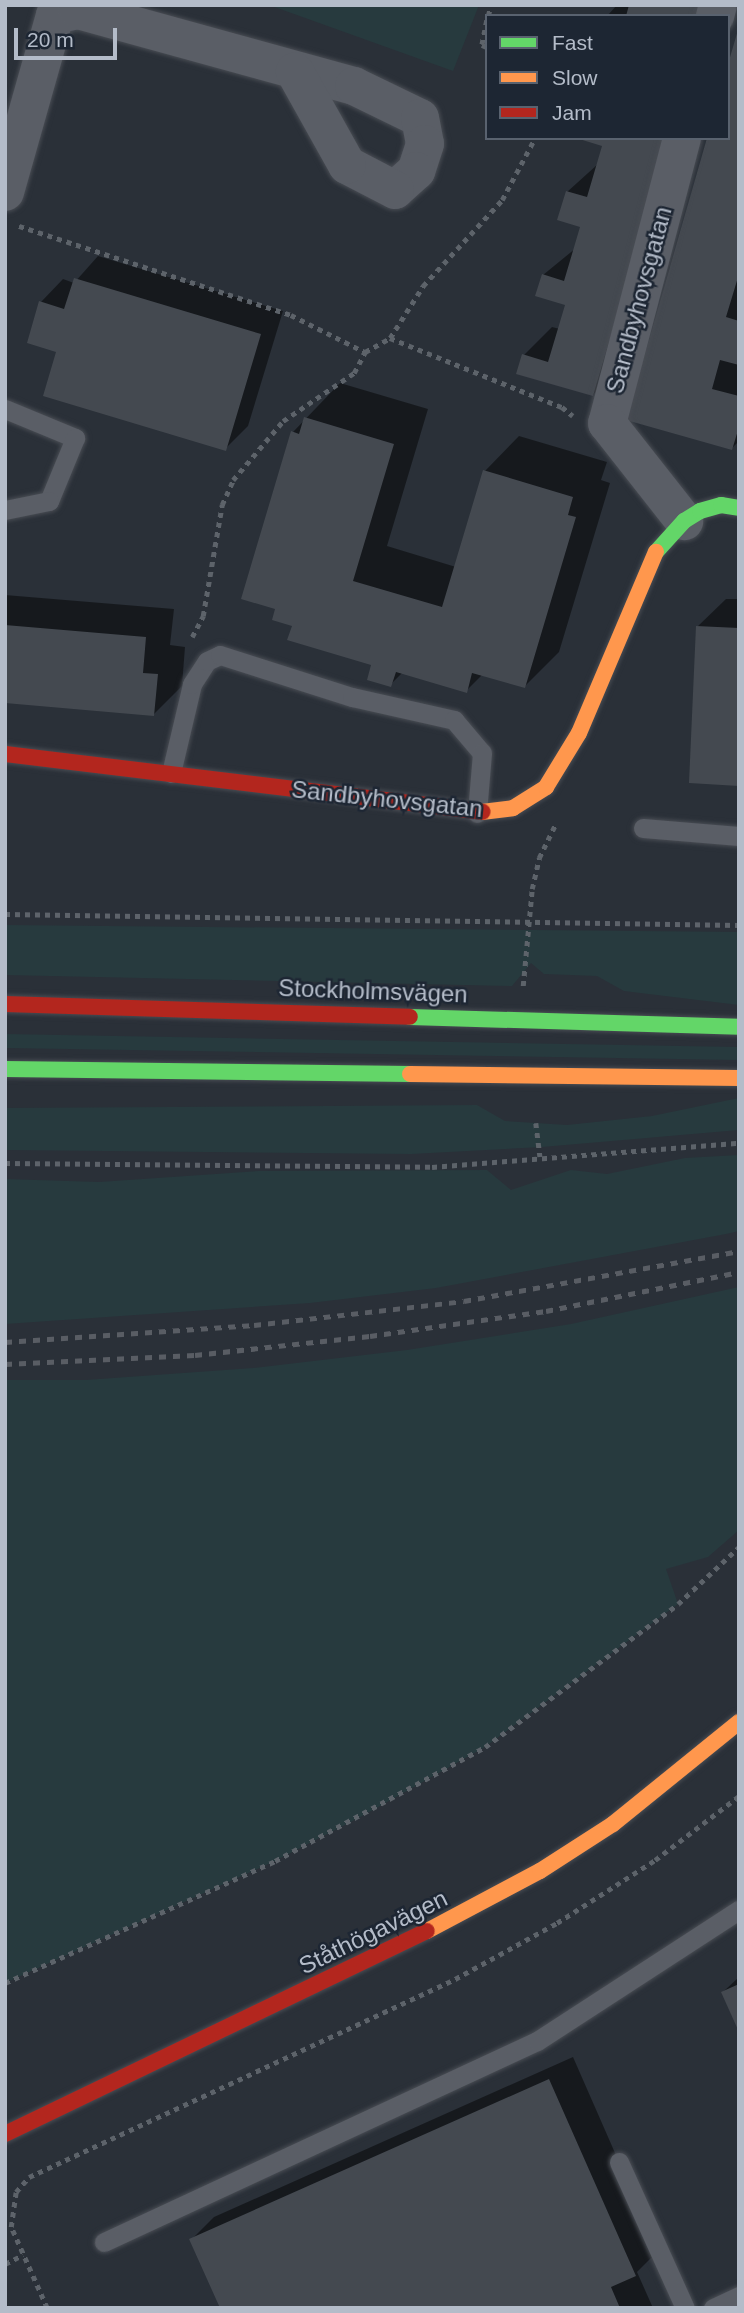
<!DOCTYPE html>
<meta charset="utf-8">
<style>
body{margin:0}
#map{position:relative;width:744px;height:2313px;overflow:hidden;background:#2a3038;font-family:Helvetica,sans-serif}
div>[style]{position:absolute}
[style*='--x']{left:calc(var(--x)*1px);top:calc(var(--y)*1px);width:calc(var(--w)*1px);rotate:calc(var(--a)*1deg)}
.green>*{inset:0;background:#273a3e}
.shadow>*{inset:0;background:#0007}
.building>*{inset:0;background:#444950}
.path>*{height:4.5px;margin-top:-2.25px;transform-origin:0;background:repeating-linear-gradient(90deg,#5d636a 0 5px,transparent 0 10px)}
.roads{filter:drop-shadow(0 0 2px #484c53) drop-shadow(0 0 2px #484c53)}
.lane>*{height:19px;margin:-9.5px;padding:0 9.5px;transform-origin:9.5px;border-radius:9.5px;background:#5a5e66}
.street>*{height:38px;margin:-19px;padding:0 19px;transform-origin:19px;border-radius:19px;background:#5a5e66}
.fast>*{height:16px;margin:-8px;padding:0 8px;transform-origin:8px;border-radius:8px;background:#63d668}
.slow>*{height:16px;margin:-8px;padding:0 8px;transform-origin:8px;border-radius:8px;background:#ff974d}
.jam>*{height:16px;margin:-8px;padding:0 8px;transform-origin:8px;border-radius:8px;background:#b3261e}
.rail>*{height:5px;margin-top:-2.5px;transform-origin:0;background:repeating-linear-gradient(90deg,#595d64 0 7px,transparent 0 14px)}
span{translate:-50% -50%;white-space:nowrap;text-align:center;line-height:1.15;-webkit-text-stroke:5px #1d2633;paint-order:stroke}
.street-label{font-size:24px;color:#b4bcc9}
.frame{position:absolute;inset:0;border:7px solid #b4bcc9;pointer-events:none}
.legend{position:absolute;left:485px;top:14px;width:245px;height:126px;box-sizing:border-box;background:#1d2633;border:2px solid #59626f;margin:0;padding:9px 12px;list-style:none;font-size:21px;color:#b4bcc9}
.legend li{display:flex;align-items:center;gap:14px;height:35px}
.legend b{width:35px;border:2px solid #59626f}
.scale{position:absolute;left:14px;top:28px;width:103px;height:32px;box-sizing:border-box;border:4px solid #b4bcc9;border-top:0;padding-left:9px;font-size:21px;line-height:24px;white-space:nowrap;color:#b4bcc9;-webkit-text-stroke:5px #1d2633;paint-order:stroke}
</style>
<div id="map">
<div class="green">
<i style="clip-path:polygon(269px 5px,479px 5px,453px 71px)"></i>
<i style="clip-path:polygon(5px 925px,739px 932px,739px 1005px,624px 991px,597px 976px,544px 974px,531px 963px,512px 986px,5px 975px)"></i>
<i style="clip-path:polygon(5px 1034px,739px 1047px,739px 1060px,5px 1048px)"></i>
<i style="clip-path:polygon(739px 1098px,739px 1130px,542px 1147px,411px 1154px,5px 1150px,5px 1108px,477px 1105px,505px 1121px,567px 1125px,652px 1116px)"></i>
<i style="clip-path:polygon(739px 1155px,739px 1231px,726px 1234px,436px 1288px,310px 1303px,5px 1324px,5px 1179px,99px 1182px,259px 1171px,487px 1170px,511px 1190px,571px 1170px,607px 1174px,685px 1158px)"></i>
<i style="clip-path:polygon(739px 1287px,739px 1530px,708px 1557px,666px 1569px,678px 1604px,485px 1747px,364px 1815px,275px 1861px,5px 1983px,5px 1380px,86px 1380px,253px 1368px,407px 1350px,571px 1324px)"></i>
</div>
<div class="shadow">
<i style="clip-path:polygon(617px 5px,726px 5px,723px 16px,607px 16px)"></i>
<i style="clip-path:polygon(739px 33px,739px 441px,732px 448px,628px 419px,728px 138px,728px 70px)"></i>
<i style="clip-path:polygon(687px 138px,621px 366px,593px 395px,524px 355px,552px 327px,560px 329px,568px 304px,543px 275px,576px 248px,582px 226px,567px 192px,598px 164px,604px 145px)"></i>
<i style="clip-path:polygon(98px 256px,283px 311px,248px 426px,225px 449px,58px 351px,41px 302px,63px 279px,74px 283px)"></i>
<i style="clip-path:polygon(340px 383px,428px 409px,387px 546px,456px 567px,485px 471px,519px 436px,607px 462px,601px 480px,610px 483px,559px 652px,525px 686px,483px 674px,466px 691px,403px 672px,390px 685px,373px 663px,294px 625px,277px 608px,293px 432px)"></i>
<i style="clip-path:polygon(5px 595px,174px 609px,170px 645px,185px 647px,182px 686px,154px 714px,5px 701px)"></i>
<i style="clip-path:polygon(726px 599px,739px 599px,739px 784px,697px 627px)"></i>
<i style="clip-path:polygon(739px 1977px,739px 2028px,723px 1992px)"></i>
<i style="clip-path:polygon(573px 2057px,658px 2251px,637px 2272px,653px 2308px,222px 2308px,191px 2240px,214px 2217px)"></i>
</div>
<div class="building">
<i style="clip-path:polygon(629px 5px,707px 5px,704px 16px,626px 16px)"></i>
<i style="clip-path:polygon(738px 30px,739px 274px,726px 317px,739px 321px,739px 365px,720px 360px,712px 389px,739px 396px,739px 427px,732px 450px,626px 420px,707px 138px,728px 138px,728px 64px)"></i>
<i style="clip-path:polygon(576px 138px,669px 138px,593px 396px,516px 374px,522px 354px,548px 362px,565px 305px,535px 296px,542px 274px,564px 281px,580px 227px,557px 220px,566px 191px,587px 197px,602px 146px)"></i>
<i style="clip-path:polygon(74px 278px,261px 334px,226px 451px,43px 396px,56px 352px,27px 343px,39px 301px,64px 309px)"></i>
<i style="clip-path:polygon(304px 417px,394px 444px,353px 581px,442px 607px,483px 470px,573px 497px,568px 515px,576px 517px,525px 688px,472px 673px,467px 693px,396px 672px,391px 687px,367px 680px,371px 665px,287px 640px,292px 626px,272px 620px,275px 609px,241px 599px,291px 431px,299px 434px)"></i>
<i style="clip-path:polygon(5px 625px,146px 637px,143px 673px,158px 674px,154px 716px,5px 703px)"></i>
<i style="clip-path:polygon(696px 626px,739px 628px,739px 786px,689px 783px)"></i>
<i style="clip-path:polygon(739px 1984px,739px 2032px,721px 1992px)"></i>
<i style="clip-path:polygon(549px 2079px,636px 2276px,611px 2287px,620px 2308px,220px 2308px,189px 2239px)"></i>
</div>
<div class="path">
<i style="--x:488;--y:16;--w:11;--a:-75"></i>
<i style="--x:487;--y:20;--w:25;--a:101"></i>
<i style="--x:482;--y:45;--w:5;--a:22"></i>
<i style="--x:19;--y:226;--w:286;--a:18.1"></i>
<i style="--x:291;--y:315;--w:83;--a:26.6"></i>
<i style="--x:365;--y:352;--w:29;--a:-29"></i>
<i style="--x:390;--y:338;--w:185;--a:21.9"></i>
<i style="--x:562;--y:407;--w:14;--a:39"></i>
<i style="--x:390;--y:338;--w:62;--a:-57.6"></i>
<i style="--x:423;--y:286;--w:117;--a:-47.4"></i>
<i style="--x:502;--y:200;--w:70;--a:-62"></i>
<i style="--x:192;--y:637;--w:24;--a:-62"></i>
<i style="--x:203;--y:616;--w:113;--a:-80.3"></i>
<i style="--x:222;--y:505;--w:27;--a:-66"></i>
<i style="--x:233;--y:480;--w:77;--a:-49.7"></i>
<i style="--x:283;--y:421;--w:86;--a:-34.1"></i>
<i style="--x:354;--y:373;--w:24;--a:-62"></i>
<i style="--x:5;--y:914;--w:734;--a:0.86"></i>
<i style="--x:523;--y:986;--w:97;--a:-84.7"></i>
<i style="--x:532;--y:889;--w:32;--a:-77"></i>
<i style="--x:539;--y:858;--w:37;--a:-64"></i>
<i style="--x:536;--y:1123;--w:34;--a:83"></i>
<i style="--x:5;--y:1163;--w:427;--a:0.5"></i>
<i style="--x:432;--y:1167;--w:308;--a:-4.5"></i>
<i style="--x:5;--y:1983;--w:296;--a:-24.3"></i>
<i style="--x:275;--y:1861;--w:239;--a:-28.5"></i>
<i style="--x:485;--y:1747;--w:240;--a:-36.5"></i>
<i style="--x:678;--y:1604;--w:83;--a:-43.1"></i>
<i style="--x:5;--y:2264;--w:20;--a:-27"></i>
<i style="--x:47;--y:2308;--w:89;--a:-114"></i>
<i style="--x:11;--y:2227;--w:35;--a:-82"></i>
<i style="--x:16;--y:2192;--w:20;--a:-49"></i>
<i style="--x:29;--y:2177;--w:470;--a:-24.9"></i>
<i style="--x:455;--y:1979;--w:116;--a:-28.8"></i>
<i style="--x:557;--y:1923;--w:117;--a:-32.7"></i>
<i style="--x:655;--y:1860;--w:106;--a:-37.3"></i>
</div>
<div class="roads">
<div class="lane">
<i style="--x:5;--y:409;--w:76;--a:22.5"></i>
<i style="--x:75;--y:438;--w:68;--a:112.4"></i>
<i style="--x:49;--y:501;--w:45;--a:168.4"></i>
<i style="--x:171;--y:773;--w:91;--a:-76.7"></i>
<i style="--x:192;--y:684;--w:27;--a:-57"></i>
<i style="--x:207;--y:661;--w:14;--a:-25"></i>
<i style="--x:220;--y:655;--w:139;--a:17.7"></i>
<i style="--x:352;--y:697;--w:105;--a:12.7"></i>
<i style="--x:454;--y:720;--w:43;--a:49.7"></i>
<i style="--x:482;--y:753;--w:60;--a:94.8"></i>
<i style="--x:643;--y:828;--w:96;--a:4.8"></i>
<i style="--x:619;--y:2162;--w:160;--a:65.7"></i>
<i style="--x:104;--y:2242;--w:477;--a:-24.9"></i>
<i style="--x:537;--y:2041;--w:241;--a:-33"></i>
<i style="--x:713;--y:2308;--w:29;--a:-25"></i>
</div>
<div class="street">
<i style="--x:715;--y:16;--w:11;--a:-75"></i>
<i style="--x:682;--y:138;--w:295;--a:104.7"></i>
<i style="--x:607;--y:423;--w:125;--a:51.8"></i>
<i style="--x:5;--y:192;--w:184;--a:-74.2"></i>
<i style="--x:55;--y:15;--w:24;--a:-12"></i>
<i style="--x:78;--y:10;--w:286;--a:15.4"></i>
<i style="--x:354;--y:86;--w:73;--a:25.9"></i>
<i style="--x:420;--y:118;--w:26;--a:79"></i>
<i style="--x:425;--y:144;--w:28;--a:108"></i>
<i style="--x:416;--y:171;--w:28;--a:138"></i>
<i style="--x:395;--y:190;--w:54;--a:-152.5"></i>
<i style="--x:347;--y:165;--w:107;--a:-119.2"></i>
</div>
<div class="fast">
<i style="--x:656;--y:552;--w:42;--a:-47.9"></i>
<i style="--x:684;--y:521;--w:19;--a:-32"></i>
<i style="--x:700;--y:511;--w:22;--a:-16"></i>
<i style="--x:721;--y:505;--w:18;--a:9"></i>
<i style="--x:410;--y:1017;--w:329;--a:1.7"></i>
<i style="--x:5;--y:1069;--w:405;--a:0.7"></i>
</div>
<div class="slow">
<i style="--x:482;--y:812;--w:31;--a:-7"></i>
<i style="--x:513;--y:808;--w:39;--a:-32"></i>
<i style="--x:546;--y:787;--w:63;--a:-58.6"></i>
<i style="--x:579;--y:733;--w:197;--a:-67"></i>
<i style="--x:410;--y:1074;--w:329;--a:0.7"></i>
<i style="--x:427;--y:1931;--w:128;--a:-28"></i>
<i style="--x:540;--y:1871;--w:87;--a:-32.8"></i>
<i style="--x:613;--y:1824;--w:162;--a:-39"></i>
</div>
<div class="jam">
<i style="--x:5;--y:754;--w:481;--a:6.9"></i>
<i style="--x:5;--y:1004;--w:405;--a:1.8"></i>
<i style="--x:5;--y:2134;--w:468;--a:-25.7"></i>
</div>
</div>
<div class="rail">
<i style="--x:5;--y:1342;--w:250;--a:-3.9"></i>
<i style="--x:254;--y:1325;--w:211;--a:-6.5"></i>
<i style="--x:464;--y:1301;--w:280;--a:-10.3"></i>
<i style="--x:5;--y:1364;--w:190;--a:-2.7"></i>
<i style="--x:195;--y:1355;--w:176;--a:-6.2"></i>
<i style="--x:370;--y:1336;--w:178;--a:-8.1"></i>
<i style="--x:546;--y:1311;--w:197;--a:-11.4"></i>
</div>
<div class="street-label">
<span style="left:639px;top:300px;rotate:-75deg">Sandbyhovsgatan</span>
<span style="left:387px;top:799px;rotate:6deg">Sandbyhovsgatan</span>
<span style="left:373px;top:991px;rotate:2deg">Stockholmsvägen</span>
<span style="left:373px;top:1932px;rotate:-26deg">Ståthögavägen</span>
</div>
<div class="frame"></div>
<ul class="legend">
<li><b style="height:9px;background:#63d668"></b>Fast</li>
<li><b style="height:9px;background:#ff974d"></b>Slow</li>
<li><b style="height:9px;background:#b3261e"></b>Jam</li>
</ul>
<div class="scale">20 m</div>
</div>
